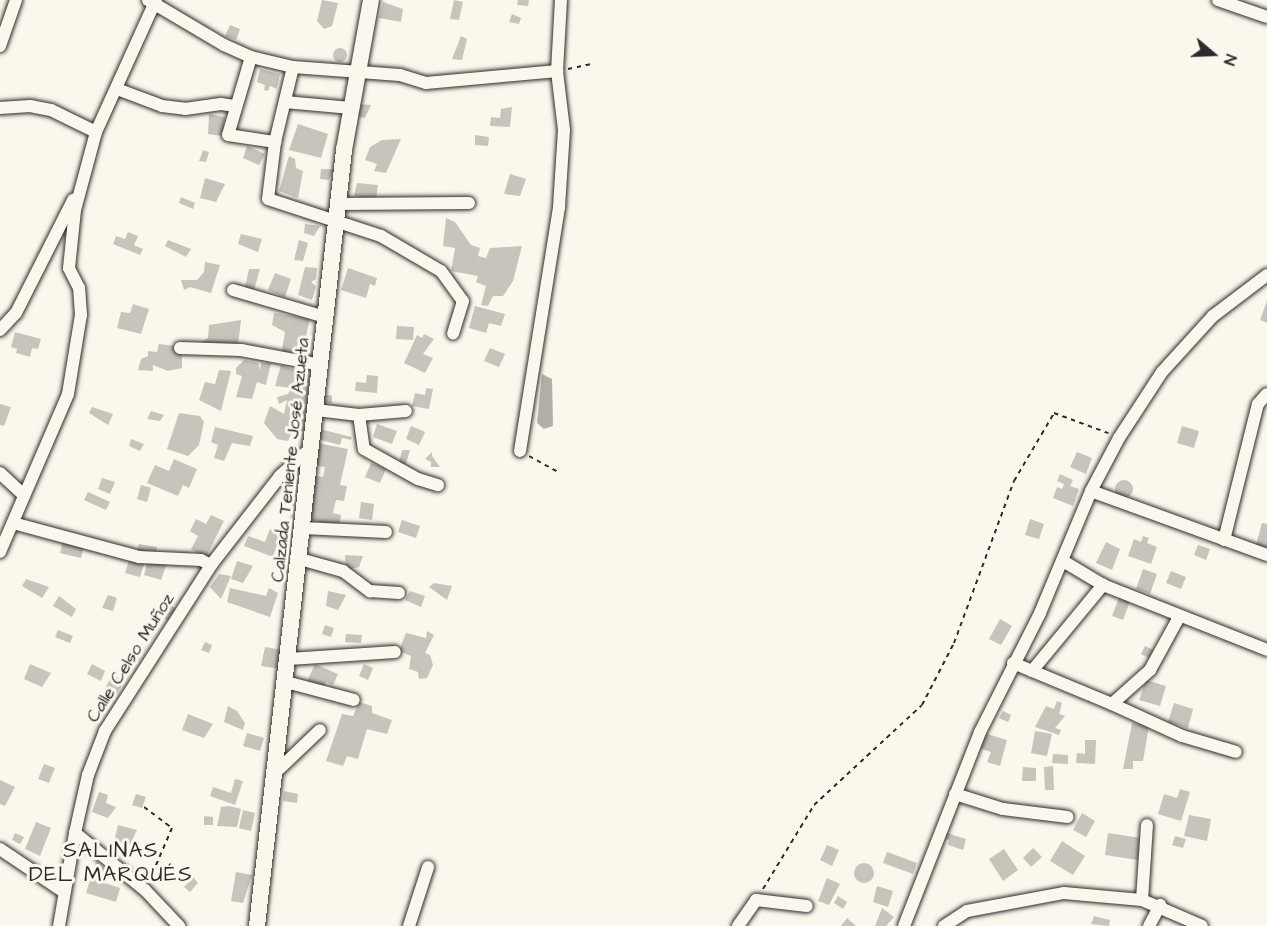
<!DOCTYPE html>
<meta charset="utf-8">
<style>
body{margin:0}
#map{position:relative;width:1267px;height:926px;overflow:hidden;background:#fbf7ec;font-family:"Architects Daughter",sans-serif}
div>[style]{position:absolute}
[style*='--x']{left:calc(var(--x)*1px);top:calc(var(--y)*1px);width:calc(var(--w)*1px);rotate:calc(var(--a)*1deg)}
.water>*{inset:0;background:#b1afa7}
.building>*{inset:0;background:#c7c4bc}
.round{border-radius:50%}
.path>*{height:2px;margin-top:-1px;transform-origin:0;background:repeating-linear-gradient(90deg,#2b2b2b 0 4.5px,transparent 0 9px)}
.roads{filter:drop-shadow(0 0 2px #2b2b2b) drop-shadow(0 0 2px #2b2b2b)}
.minor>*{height:12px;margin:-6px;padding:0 6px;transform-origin:6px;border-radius:6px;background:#fbf7ec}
.major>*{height:16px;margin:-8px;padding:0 8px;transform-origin:8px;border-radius:8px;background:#fbf7ec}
span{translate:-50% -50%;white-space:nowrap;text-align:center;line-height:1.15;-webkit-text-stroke:6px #fbf7ec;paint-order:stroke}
.street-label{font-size:18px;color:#2b2b2b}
.quarter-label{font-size:21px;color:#2b2b2b;letter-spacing:1.5px}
.north{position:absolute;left:1183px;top:24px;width:60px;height:60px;-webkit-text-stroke:4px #fbf7ec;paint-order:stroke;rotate:109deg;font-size:16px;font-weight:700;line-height:24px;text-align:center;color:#2b2b2b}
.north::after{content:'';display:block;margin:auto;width:21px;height:27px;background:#2b2b2b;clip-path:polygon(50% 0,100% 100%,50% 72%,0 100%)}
</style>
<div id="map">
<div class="water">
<i style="clip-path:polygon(542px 374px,552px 379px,553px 426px,544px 429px,537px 423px)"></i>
</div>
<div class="building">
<i style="clip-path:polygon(322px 0,338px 3px,332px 26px,324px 29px,317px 21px)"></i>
<i style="clip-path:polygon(454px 0,463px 2px,459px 20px,450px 19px)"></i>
<i style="clip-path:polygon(518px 0,529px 0,528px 6px,517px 5px)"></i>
<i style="clip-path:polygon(383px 2px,403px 9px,401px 22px,379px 18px)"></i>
<i style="clip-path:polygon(512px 14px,521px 18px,519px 24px,509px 22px)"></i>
<i style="clip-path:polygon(230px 25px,240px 29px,236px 40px,225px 36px)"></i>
<i style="clip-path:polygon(461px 36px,467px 39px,462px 60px,452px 59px)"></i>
<i class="round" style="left:333px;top:48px;width:14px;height:14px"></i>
<i style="clip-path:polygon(260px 69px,280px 74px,277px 89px,270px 86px,268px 91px,264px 90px,265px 85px,257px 82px)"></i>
<i style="clip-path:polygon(357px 104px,371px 105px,365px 118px,356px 116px)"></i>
<i style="clip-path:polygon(512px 107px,510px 127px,490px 126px,491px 117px,500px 118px,501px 109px)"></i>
<i style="clip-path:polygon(209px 114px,225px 117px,222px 136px,208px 134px)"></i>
<i style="clip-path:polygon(298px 124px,328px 134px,321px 158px,289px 150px)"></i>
<i style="clip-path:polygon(475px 135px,489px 137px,488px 146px,475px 145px)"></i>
<i style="clip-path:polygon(401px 139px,386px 173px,374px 171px,377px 164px,365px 160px,370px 147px,382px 140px)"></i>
<i style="clip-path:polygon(247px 146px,265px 154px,259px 165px,243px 158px)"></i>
<i style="clip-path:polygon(203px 150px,209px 152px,206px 162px,199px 161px)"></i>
<i style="clip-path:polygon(289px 156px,295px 159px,296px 168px,303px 171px,298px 198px,279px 191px)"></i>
<i style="clip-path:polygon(321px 169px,334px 169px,329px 180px,320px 179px)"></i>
<i style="clip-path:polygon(510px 174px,526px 179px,520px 196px,504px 194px)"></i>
<i style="clip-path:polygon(205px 178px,225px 184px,216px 202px,200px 198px)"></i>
<i style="clip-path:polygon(357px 183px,378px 185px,376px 199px,354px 196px)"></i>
<i style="clip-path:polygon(181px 197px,195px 203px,193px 209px,179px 203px)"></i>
<i style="clip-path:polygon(446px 218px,455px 222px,471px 245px,480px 248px,478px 256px,486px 258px,490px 248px,522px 246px,513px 281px,503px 296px,493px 296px,488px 306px,481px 305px,486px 286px,476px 282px,478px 276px,451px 271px,455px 248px,443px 246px)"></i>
<i style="clip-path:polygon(305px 224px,320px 226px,314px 236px,304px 233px)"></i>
<i style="clip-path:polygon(128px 232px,138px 236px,134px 245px,143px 249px,140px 255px,113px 244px,116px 236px,125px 239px)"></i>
<i style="clip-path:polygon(241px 234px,262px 239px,258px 252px,238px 244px)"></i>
<i style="clip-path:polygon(168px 240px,191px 249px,186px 257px,165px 246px)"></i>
<i style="clip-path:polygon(299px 240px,308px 243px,303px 261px,294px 260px)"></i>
<i style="clip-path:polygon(205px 262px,220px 265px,211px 293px,190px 287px,184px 290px,181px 280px,197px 280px,204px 272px)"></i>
<i style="clip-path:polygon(305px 267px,317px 268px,316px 279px,311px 282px,316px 286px,312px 300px,298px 295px)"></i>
<i style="clip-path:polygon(348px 268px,377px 278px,375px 286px,370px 284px,366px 298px,341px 290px)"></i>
<i style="clip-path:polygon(249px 269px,260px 269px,254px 290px,245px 287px)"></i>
<i style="clip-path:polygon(275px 273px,291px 279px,285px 297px,268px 290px)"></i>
<i style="clip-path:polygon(1267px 301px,1267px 323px,1260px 320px)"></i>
<i style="clip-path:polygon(133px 304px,149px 309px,141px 334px,117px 328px,121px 312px,130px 313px)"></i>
<i style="clip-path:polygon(475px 306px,505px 314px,501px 326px,489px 323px,486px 333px,469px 328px)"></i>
<i style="clip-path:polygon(274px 313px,310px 319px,300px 360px,281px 355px,285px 332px,272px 325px)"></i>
<i style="clip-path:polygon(241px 320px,238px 346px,230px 349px,213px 342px,205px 347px,201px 342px,208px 338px,209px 325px)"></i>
<i style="clip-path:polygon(397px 326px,414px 327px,413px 340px,396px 339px)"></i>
<i style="clip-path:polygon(15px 332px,41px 339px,38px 349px,32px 348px,30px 357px,16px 353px,17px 349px,11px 347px)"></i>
<i style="clip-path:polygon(424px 334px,434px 339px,423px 354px,433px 358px,425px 373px,404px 363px,417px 335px,422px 338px)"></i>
<i style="clip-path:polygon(159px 344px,175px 346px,182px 354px,182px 368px,168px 371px,153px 365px,153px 371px,138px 370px,141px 359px,148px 356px,148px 351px,157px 352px)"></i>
<i style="clip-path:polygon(490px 348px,505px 354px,499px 367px,484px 361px)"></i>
<i style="clip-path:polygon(244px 360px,258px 363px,260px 370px,261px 363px,271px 363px,266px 385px,257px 382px,252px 399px,236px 397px,242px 376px,236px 374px,236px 368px)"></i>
<i style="clip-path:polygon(281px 365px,310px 375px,305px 431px,293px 430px,288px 441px,277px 439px,264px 423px,270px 406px,284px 414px,287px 400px,279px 404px,277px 397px,288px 394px,291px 388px,275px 386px)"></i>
<i style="clip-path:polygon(219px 370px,231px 371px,221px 411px,199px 400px,205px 382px,215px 384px)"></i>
<i style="clip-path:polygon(367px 375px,378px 376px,377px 393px,355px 391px,356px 382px,366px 383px)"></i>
<i style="clip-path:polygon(426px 388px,433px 389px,429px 409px,412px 406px,415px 393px,425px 395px)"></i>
<i style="clip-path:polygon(322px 394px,332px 396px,332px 403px,322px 402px)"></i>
<i style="clip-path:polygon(0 404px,11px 407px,4px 426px,0 425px)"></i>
<i style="clip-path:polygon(92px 407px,113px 414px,108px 425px,89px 413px)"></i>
<i style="clip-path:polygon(151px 411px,164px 415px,160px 421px,147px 419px)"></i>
<i style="clip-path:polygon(179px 413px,200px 416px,204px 422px,199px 445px,188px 456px,167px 449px)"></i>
<i style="clip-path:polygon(377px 424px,397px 431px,392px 444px,373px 437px)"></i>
<i style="clip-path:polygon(411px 426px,425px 432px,419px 445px,406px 439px)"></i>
<i style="clip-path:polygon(1182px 426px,1199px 431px,1194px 448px,1177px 443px)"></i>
<i style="clip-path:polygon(215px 427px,253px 436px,250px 446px,232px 443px,224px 461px,214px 458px,218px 445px,211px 442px)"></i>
<i style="clip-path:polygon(319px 429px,352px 437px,351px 440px,342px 438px,340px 445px,317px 439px)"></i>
<i style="clip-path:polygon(131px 439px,144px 444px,140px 451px,129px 446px)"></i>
<i style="clip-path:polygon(317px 443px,348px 449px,340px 485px,347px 486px,344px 501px,336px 500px,333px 513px,341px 515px,339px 528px,307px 518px,315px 476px,323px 477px,325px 467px,313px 465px)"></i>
<i style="clip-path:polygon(402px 450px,410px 450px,406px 464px,399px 464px)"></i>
<i style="clip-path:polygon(432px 452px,432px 456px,440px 467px,431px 467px,431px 462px,425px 459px)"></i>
<i style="clip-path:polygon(1077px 452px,1092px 458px,1086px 474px,1070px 467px)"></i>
<i style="clip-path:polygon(174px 459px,197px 469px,189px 488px,183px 485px,178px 496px,147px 483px,155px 465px,169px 471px)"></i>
<i style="clip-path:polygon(371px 463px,386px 469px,380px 483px,365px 477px)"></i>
<i style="clip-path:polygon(1060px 474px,1073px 480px,1070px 486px,1079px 489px,1073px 506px,1053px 498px,1057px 487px,1062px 489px,1064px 484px,1057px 481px)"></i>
<i style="clip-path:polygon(102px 478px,115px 482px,110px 494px,98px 489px)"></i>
<i class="round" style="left:1115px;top:480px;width:18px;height:18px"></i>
<i style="clip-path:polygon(141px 485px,151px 488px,147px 502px,137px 499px)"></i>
<i style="clip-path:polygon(88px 492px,110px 502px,106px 510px,84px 500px)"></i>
<i style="clip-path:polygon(361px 502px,374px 504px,372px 520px,359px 518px)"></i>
<i style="clip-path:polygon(211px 515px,224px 521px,206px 557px,191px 549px,198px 536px,190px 531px,196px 519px,206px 524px)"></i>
<i style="clip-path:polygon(1030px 519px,1044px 524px,1039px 539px,1025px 535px)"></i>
<i style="clip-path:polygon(402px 520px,420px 526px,416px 538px,398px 532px)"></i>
<i style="clip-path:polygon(1262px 523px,1267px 524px,1267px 548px,1256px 545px)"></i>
<i style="clip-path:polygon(270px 529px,281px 533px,273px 557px,244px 546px,248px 536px,265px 542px)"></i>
<i style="clip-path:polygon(1143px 536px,1149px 538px,1147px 543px,1157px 547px,1151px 564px,1128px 556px,1134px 539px,1141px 542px)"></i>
<i style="clip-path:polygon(63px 541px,84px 546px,81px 558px,60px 553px)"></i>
<i style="clip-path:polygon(1106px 542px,1120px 549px,1112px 570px,1096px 563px)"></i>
<i style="clip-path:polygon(139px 544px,157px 547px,155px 558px,136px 554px)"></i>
<i style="clip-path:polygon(1198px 545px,1210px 549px,1206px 560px,1194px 555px)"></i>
<i style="clip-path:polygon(345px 555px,363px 556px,359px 567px,346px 570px)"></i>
<i style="clip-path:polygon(287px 556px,288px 571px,275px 566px,275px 558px)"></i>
<i style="clip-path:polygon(129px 560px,144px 564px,140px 577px,125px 573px)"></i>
<i style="clip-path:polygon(148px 560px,167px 563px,161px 580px,144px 575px)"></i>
<i style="clip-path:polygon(237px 561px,253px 566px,243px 583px,231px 579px)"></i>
<i style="clip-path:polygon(1143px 569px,1157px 574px,1150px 594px,1136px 589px)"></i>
<i style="clip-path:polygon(1171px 571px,1186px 577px,1181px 589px,1166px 583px)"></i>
<i style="clip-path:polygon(219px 574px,231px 576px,221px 599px,210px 587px)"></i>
<i style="clip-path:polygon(26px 579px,49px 587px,42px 598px,22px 586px)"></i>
<i style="clip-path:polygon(434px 583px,452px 586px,447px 600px,429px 587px)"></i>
<i style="clip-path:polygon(230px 588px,266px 596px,269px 588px,278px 593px,270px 617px,227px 602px)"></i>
<i style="clip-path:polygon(328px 591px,346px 595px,338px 610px,326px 606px)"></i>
<i style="clip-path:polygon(410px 591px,425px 596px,421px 607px,405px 600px)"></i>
<i style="clip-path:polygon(108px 595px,117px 598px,113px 611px,102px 608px)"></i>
<i style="clip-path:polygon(1120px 595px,1131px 599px,1123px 620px,1112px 616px)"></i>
<i style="clip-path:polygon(59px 596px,76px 609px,72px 617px,53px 606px)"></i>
<i style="clip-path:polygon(167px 599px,176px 610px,170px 622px,158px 615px)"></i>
<i style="clip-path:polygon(1000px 619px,1012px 626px,1001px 645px,989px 639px)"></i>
<i style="clip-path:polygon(325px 625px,334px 628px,331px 637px,322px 634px)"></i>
<i style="clip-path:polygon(58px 630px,73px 636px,70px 643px,55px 637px)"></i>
<i style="clip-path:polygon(427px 631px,434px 635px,425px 653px,430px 655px,433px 665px,427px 678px,419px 679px,418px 672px,409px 669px,411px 656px,399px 651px,406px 633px,426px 638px)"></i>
<i style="clip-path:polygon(346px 634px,362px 635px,361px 643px,345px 642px)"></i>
<i style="clip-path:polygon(205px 642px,212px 645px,209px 653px,201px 650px)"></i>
<i style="clip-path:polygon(1145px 646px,1153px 650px,1149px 658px,1141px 654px)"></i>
<i style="clip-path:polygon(265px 647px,282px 650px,280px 669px,261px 666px)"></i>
<i style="clip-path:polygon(30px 664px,51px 673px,42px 687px,24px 679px)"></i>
<i style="clip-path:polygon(92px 664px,105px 671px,101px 681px,87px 674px)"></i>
<i style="clip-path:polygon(315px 664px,338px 674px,333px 685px,326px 682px,322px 691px,306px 684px)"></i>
<i style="clip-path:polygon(364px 664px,373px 668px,368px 680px,359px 676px)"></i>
<i style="clip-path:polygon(112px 675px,124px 681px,115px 697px,104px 691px)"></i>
<i style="clip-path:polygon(1146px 680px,1166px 686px,1160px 706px,1139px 700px)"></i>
<i style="clip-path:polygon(1057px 701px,1062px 703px,1059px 714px,1065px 716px,1055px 728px,1061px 730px,1059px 735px,1035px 727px,1046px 706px,1054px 709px)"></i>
<i style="clip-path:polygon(359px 702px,372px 706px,372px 713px,392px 720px,387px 734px,367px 729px,358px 759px,347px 756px,343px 766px,326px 761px,342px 714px,353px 716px)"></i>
<i style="clip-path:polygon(1174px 703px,1193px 709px,1188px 728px,1168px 722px)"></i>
<i style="clip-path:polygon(228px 706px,237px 711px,245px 723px,243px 730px,224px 722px)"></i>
<i style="clip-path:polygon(1003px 711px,1011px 715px,1008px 722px,999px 718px)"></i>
<i style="clip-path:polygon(188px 714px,213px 724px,204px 738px,182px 730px)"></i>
<i style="clip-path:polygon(1132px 723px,1149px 726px,1143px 761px,1133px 761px,1133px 769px,1123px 769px)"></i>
<i style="clip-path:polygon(1035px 731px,1052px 734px,1047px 756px,1031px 753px)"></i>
<i style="clip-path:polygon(247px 733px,264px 738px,260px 751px,243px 746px)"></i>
<i style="clip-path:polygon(984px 733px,1007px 740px,1000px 766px,987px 762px,991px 752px,979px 748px)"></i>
<i style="clip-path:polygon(1085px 740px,1096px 740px,1095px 764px,1076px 763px,1077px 753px,1085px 754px)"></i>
<i style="clip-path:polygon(1053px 754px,1068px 755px,1068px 764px,1052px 763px)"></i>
<i style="clip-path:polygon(44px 764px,55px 768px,49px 783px,38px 779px)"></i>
<i style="clip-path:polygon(1053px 766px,1054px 790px,1045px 790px,1044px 767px)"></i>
<i style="clip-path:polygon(1023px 767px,1036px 768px,1036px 781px,1022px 781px)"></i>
<i style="clip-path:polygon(235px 779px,243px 781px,235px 805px,210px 796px,213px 787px,231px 793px)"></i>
<i style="clip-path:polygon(0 780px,15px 787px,5px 806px,0 804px)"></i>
<i style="clip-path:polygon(1180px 789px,1190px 792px,1181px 821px,1158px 814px,1164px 794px,1177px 798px)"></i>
<i style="clip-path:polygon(284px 791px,298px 794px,297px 803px,283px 801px)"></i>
<i style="clip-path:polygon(99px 792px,108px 795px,106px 803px,116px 807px,108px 818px,92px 812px)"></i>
<i style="clip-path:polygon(136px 794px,146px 797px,142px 808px,132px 805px)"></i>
<i style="clip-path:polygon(229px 806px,241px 809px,237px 827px,217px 826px,221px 807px)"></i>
<i style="clip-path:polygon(243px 810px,255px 813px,251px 831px,239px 828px)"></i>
<i style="clip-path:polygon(1082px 813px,1095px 821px,1086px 837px,1073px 830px)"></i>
<i style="clip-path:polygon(1189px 815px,1211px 819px,1207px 841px,1184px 836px)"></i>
<i style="clip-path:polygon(204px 816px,213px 817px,213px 825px,204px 825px)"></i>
<i style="clip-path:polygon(36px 822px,51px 828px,40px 856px,25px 849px)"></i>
<i style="clip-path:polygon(118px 825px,137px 830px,128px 849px,113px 845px)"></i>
<i style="clip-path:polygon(944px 832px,966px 839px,963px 850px,948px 845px,949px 840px,942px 838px)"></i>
<i style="clip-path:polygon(15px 833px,24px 837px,20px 844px,12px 840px)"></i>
<i style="clip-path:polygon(1108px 833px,1141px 838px,1138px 860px,1105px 855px)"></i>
<i style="clip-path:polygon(1175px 836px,1186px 839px,1183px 848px,1172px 845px)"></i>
<i style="clip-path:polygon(1062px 841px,1085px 856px,1073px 875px,1050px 861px)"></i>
<i style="clip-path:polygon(827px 845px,839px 850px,832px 866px,820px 860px)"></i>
<i style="clip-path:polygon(1033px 848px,1042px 857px,1031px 867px,1023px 858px)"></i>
<i style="clip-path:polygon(1004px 849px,1018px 870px,1003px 881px,989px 859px)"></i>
<i style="clip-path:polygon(887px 852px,917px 863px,913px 874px,883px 863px)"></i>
<i style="clip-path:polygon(96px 861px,106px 869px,102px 882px,120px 888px,116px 902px,86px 893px)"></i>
<i class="round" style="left:854px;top:863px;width:20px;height:20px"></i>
<i style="clip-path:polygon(236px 872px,252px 875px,243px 903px,231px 901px)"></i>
<i style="clip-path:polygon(193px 877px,198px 883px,190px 892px,184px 887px)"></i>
<i style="clip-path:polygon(827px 878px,840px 884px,829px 905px,818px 901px)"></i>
<i style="clip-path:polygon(877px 886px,893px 891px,888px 907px,873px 902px)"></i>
<i style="clip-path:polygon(838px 896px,847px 902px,843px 909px,834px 903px)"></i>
<i style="clip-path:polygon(882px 908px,894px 917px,886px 926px,875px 926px)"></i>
<i style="clip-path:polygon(1094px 916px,1110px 920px,1109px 926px,1091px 924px)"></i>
<i style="clip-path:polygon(847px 918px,856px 926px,841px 926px)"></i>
</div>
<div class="path">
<i style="--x:568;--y:69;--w:24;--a:-12"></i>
<i style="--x:529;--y:456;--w:33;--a:29"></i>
<i style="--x:144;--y:807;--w:35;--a:37"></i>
<i style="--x:172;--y:828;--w:56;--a:113.3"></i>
<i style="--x:763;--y:889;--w:98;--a:-58.7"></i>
<i style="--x:814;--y:805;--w:147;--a:-42.8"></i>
<i style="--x:922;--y:705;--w:70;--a:-62.7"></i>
<i style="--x:954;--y:643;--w:173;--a:-69.7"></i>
<i style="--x:1014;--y:481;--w:79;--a:-59.5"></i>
<i style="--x:1054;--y:413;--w:58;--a:20.3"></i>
</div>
<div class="roads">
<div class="minor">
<i style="--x:148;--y:0;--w:88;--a:30.6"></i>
<i style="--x:224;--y:45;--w:30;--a:24"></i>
<i style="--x:251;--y:57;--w:43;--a:13.4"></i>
<i style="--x:293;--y:67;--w:107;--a:4.3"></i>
<i style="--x:400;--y:75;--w:27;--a:17"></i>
<i style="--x:426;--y:83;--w:132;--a:-5.2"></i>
<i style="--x:1218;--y:0;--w:52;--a:19.1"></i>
<i style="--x:0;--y:46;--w:49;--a:-70.8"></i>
<i style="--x:251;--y:57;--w:81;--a:106.4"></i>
<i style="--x:228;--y:135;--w:48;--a:8.5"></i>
<i style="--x:293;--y:67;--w:77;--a:103.5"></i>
<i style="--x:275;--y:142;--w:57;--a:97"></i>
<i style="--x:268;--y:199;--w:119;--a:18.1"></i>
<i style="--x:381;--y:236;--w:69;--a:30.3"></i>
<i style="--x:441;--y:271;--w:37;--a:54"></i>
<i style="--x:463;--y:301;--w:34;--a:107"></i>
<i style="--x:117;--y:89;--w:48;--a:20.7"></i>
<i style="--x:162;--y:106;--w:23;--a:7"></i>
<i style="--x:185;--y:109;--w:36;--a:-8"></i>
<i style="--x:221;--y:104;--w:15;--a:8"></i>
<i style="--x:285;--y:102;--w:66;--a:5.2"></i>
<i style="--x:0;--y:108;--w:30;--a:-4"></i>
<i style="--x:30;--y:106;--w:21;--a:11"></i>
<i style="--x:51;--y:110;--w:50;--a:26.1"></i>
<i style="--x:337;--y:204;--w:132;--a:-0.4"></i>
<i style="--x:233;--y:290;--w:96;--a:16.4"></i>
<i style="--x:0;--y:330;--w:23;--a:-47"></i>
<i style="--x:16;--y:313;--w:127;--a:-63.2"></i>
<i style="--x:180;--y:348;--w:61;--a:1.9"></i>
<i style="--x:241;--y:350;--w:81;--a:10.6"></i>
<i style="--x:316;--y:410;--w:43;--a:6.6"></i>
<i style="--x:359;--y:415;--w:47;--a:-4.9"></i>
<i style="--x:359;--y:415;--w:34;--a:82"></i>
<i style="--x:364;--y:449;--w:62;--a:29.1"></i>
<i style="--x:418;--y:479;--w:21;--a:17"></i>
<i style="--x:520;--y:451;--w:247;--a:-80.9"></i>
<i style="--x:559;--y:207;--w:77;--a:-86.3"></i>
<i style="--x:564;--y:130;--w:59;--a:-96.8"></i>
<i style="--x:557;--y:71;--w:71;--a:-86.8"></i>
<i style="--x:0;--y:473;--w:33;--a:43"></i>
<i style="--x:1091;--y:491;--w:187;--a:20"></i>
<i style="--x:13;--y:523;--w:131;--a:15.1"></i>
<i style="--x:139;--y:557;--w:62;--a:2.8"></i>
<i style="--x:201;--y:560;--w:11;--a:27"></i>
<i style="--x:303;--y:528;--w:83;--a:2.8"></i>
<i style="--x:1224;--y:540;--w:140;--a:-76"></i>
<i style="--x:1258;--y:404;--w:13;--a:-48"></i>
<i style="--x:0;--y:552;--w:172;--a:-66.7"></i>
<i style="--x:68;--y:394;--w:80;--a:-80.7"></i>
<i style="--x:81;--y:315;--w:27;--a:-94"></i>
<i style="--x:79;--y:288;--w:22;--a:-117"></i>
<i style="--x:69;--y:268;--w:58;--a:-84.1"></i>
<i style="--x:75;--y:210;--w:81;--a:-74.9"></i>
<i style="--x:96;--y:132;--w:145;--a:-65.6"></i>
<i style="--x:300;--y:559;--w:45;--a:15.6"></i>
<i style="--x:343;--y:571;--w:34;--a:37"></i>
<i style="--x:370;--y:591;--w:29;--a:4"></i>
<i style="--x:1063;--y:561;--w:47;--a:31"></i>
<i style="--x:1103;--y:585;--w:176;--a:21.6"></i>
<i style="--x:289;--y:659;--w:106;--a:-3.8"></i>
<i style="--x:1013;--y:663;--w:107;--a:22.5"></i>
<i style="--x:1112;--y:704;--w:51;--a:-41.8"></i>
<i style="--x:1150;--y:670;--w:60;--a:-61.3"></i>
<i style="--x:1032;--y:671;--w:112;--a:-50.5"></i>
<i style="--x:286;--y:682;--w:70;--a:14.8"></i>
<i style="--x:1112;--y:704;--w:77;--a:24.6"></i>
<i style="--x:1182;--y:736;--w:56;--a:16.5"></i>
<i style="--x:275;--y:773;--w:62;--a:-43.7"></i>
<i style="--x:955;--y:794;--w:50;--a:17.4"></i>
<i style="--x:1003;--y:809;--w:65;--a:7"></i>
<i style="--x:75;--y:833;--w:90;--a:39.2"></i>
<i style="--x:145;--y:890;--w:50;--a:46.6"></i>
<i style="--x:0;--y:849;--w:77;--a:33.9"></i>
<i style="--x:1142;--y:900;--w:75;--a:-86.2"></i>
<i style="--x:59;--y:926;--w:94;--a:-80.2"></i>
<i style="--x:75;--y:833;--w:59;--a:-77.4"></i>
<i style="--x:88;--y:775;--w:47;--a:-68.9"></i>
<i style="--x:105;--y:731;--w:197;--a:-57.4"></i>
<i style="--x:211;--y:565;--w:113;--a:-52.2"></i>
<i style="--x:280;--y:476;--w:43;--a:-42.2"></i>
<i style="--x:409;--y:926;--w:62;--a:-72.1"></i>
<i style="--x:738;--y:926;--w:32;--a:-55"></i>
<i style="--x:756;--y:900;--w:51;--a:6.7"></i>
<i style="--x:904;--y:926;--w:208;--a:-68.6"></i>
<i style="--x:980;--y:732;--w:133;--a:-63.2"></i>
<i style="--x:1040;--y:613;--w:132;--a:-67.3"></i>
<i style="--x:1091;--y:491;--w:60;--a:-62.2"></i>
<i style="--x:1119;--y:438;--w:79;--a:-56.9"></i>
<i style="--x:1162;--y:372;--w:76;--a:-47.7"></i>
<i style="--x:1213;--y:316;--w:68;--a:-37.2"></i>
<i style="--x:944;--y:926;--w:27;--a:-33"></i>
<i style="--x:967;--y:911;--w:99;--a:-10.5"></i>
<i style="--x:1064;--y:893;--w:78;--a:5.1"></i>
<i style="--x:1142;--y:900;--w:65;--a:23.4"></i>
<i style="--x:1149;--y:926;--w:24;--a:-62"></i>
</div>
<div class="major">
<i style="--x:257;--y:926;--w:781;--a:-83.6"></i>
<i style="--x:344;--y:150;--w:152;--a:-79.8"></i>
</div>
</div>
<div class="street-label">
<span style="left:291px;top:460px;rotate:-84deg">Calzada Teniente José Azueta</span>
<span style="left:131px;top:658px;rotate:-58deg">Calle Celso Muñoz</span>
</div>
<div class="quarter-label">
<span style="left:111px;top:863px">SALINAS<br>DEL MARQUÉS</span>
</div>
<div class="north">N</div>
</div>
